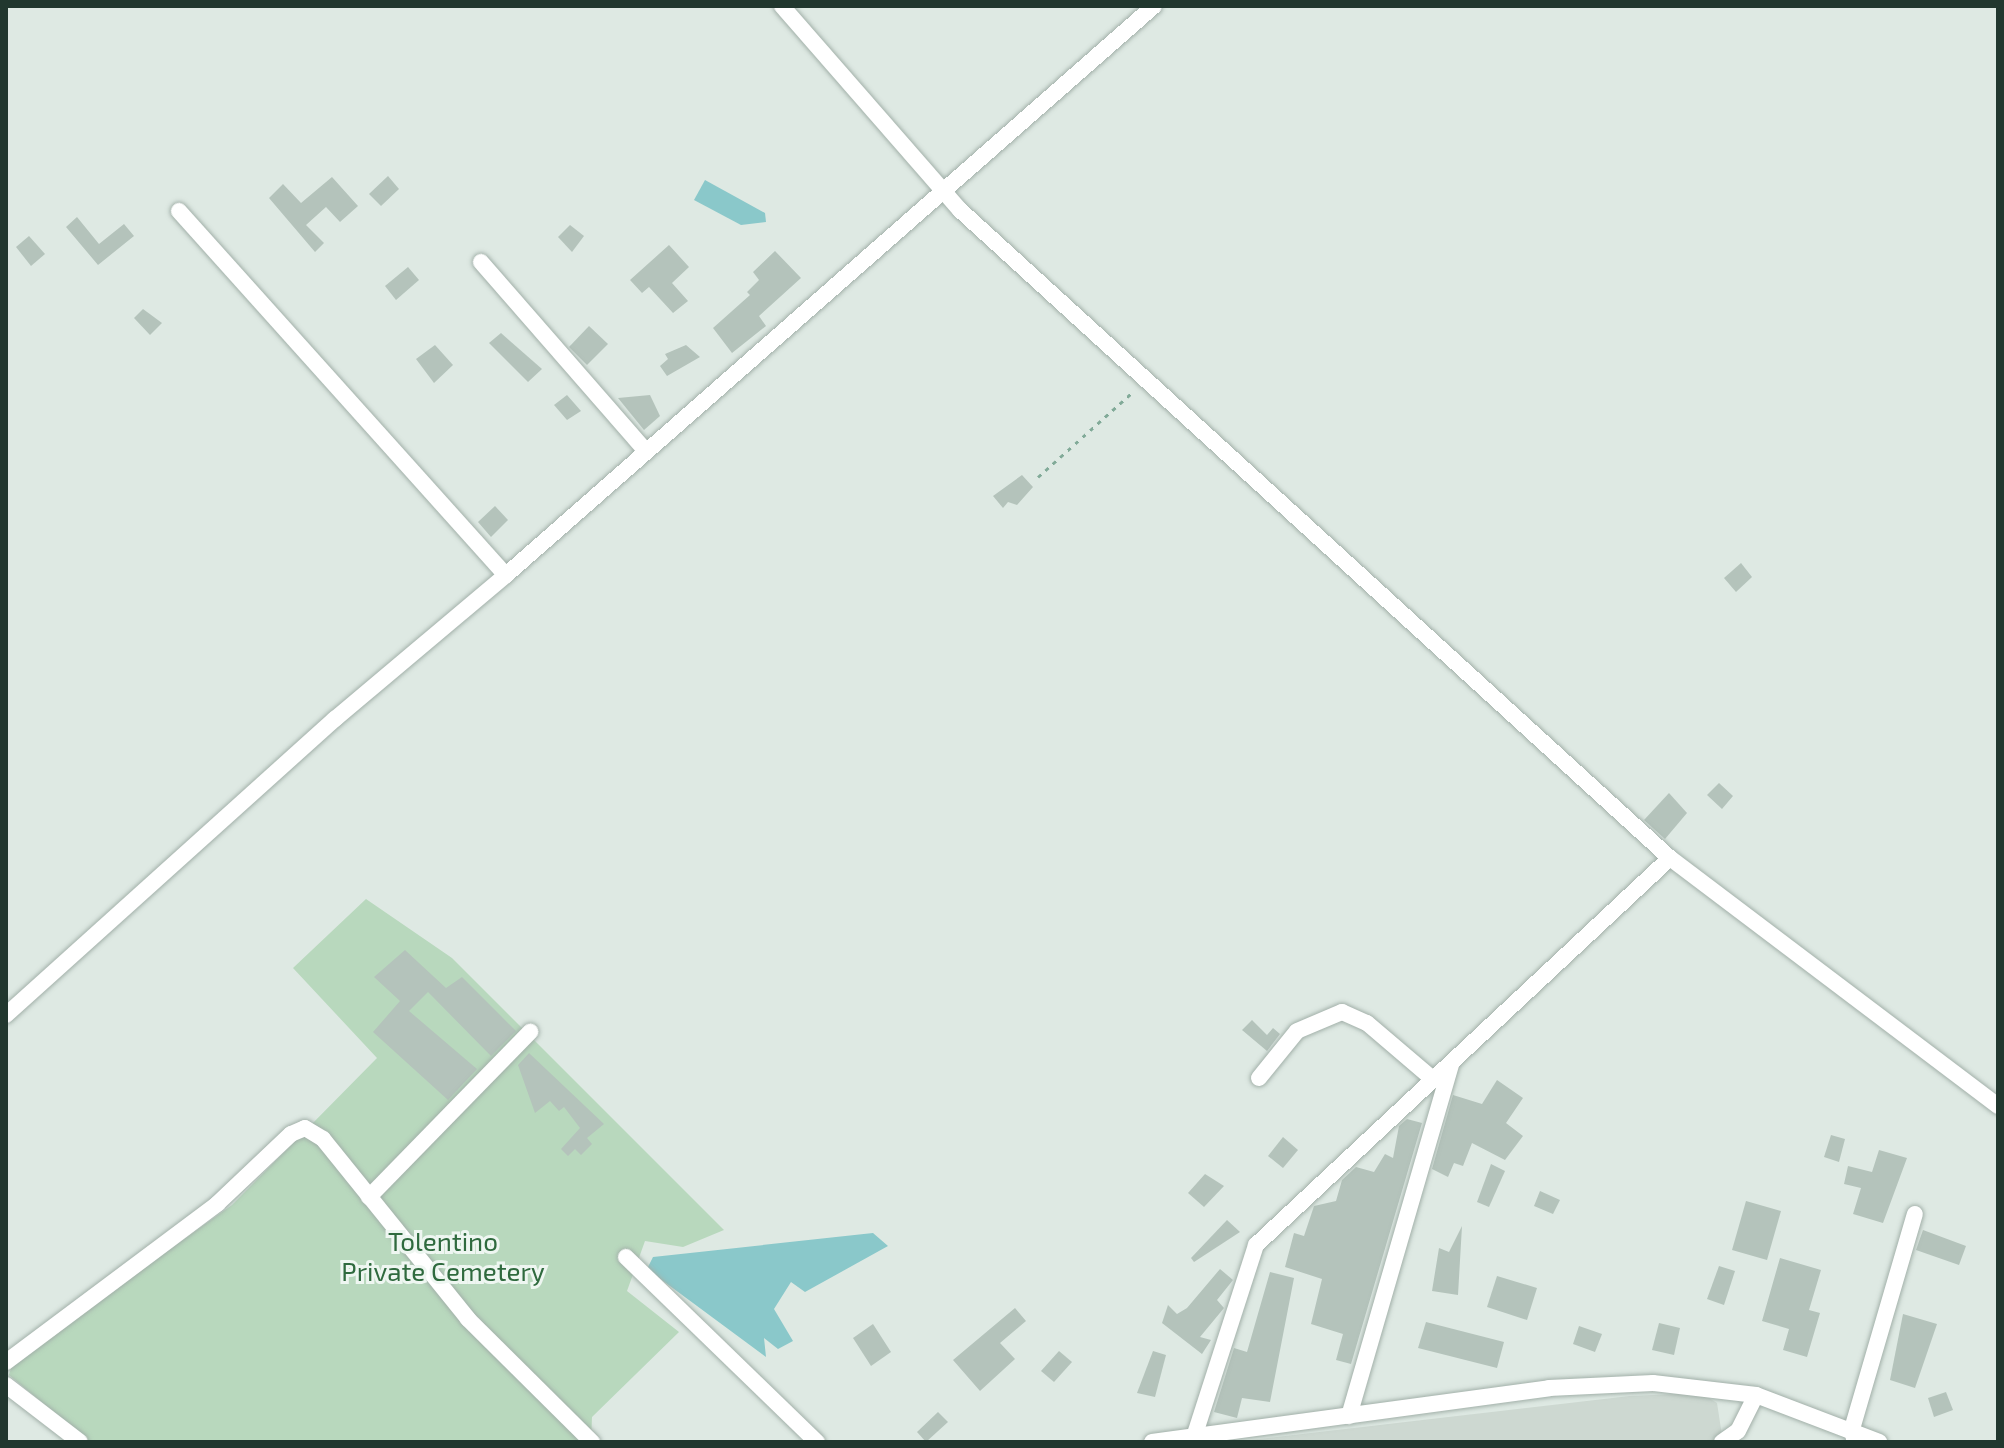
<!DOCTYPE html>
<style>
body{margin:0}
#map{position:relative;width:2004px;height:1448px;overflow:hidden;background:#dee9e3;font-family:"Exo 2",sans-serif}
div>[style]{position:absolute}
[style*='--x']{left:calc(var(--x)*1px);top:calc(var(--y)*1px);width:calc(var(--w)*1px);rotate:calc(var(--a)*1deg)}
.built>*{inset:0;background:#cdd8d1}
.green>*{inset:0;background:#b8d8bd}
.water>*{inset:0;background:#8ac8ca}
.building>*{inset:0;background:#b4c3bb}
.path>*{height:3px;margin-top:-1.5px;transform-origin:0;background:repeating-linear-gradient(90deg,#81aa98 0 4px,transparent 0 10px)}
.roads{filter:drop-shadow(0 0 2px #a2b0a9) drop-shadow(0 0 2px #a2b0a9)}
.minor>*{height:16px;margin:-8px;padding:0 8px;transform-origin:8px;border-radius:8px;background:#fff}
span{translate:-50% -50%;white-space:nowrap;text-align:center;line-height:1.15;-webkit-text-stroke:6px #eef6f1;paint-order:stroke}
.park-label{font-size:26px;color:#2f6a3e}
.frame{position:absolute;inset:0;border:8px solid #21372e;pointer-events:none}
</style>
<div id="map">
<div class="built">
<i style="clip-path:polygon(1701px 1393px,1717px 1403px,1723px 1442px,1233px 1442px,1630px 1396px)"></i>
</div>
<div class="green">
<i style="clip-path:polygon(366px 899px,452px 958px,724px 1230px,683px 1247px,645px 1241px,627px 1291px,679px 1332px,592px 1417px,591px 1442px,90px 1442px,9px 1375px,13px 1361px,232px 1205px,377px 1058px,293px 968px)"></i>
</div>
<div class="water">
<i style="clip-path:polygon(705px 180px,765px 213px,766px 222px,741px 225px,694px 200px)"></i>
<i style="clip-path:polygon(873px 1233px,888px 1246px,805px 1292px,791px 1282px,774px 1309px,793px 1341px,778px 1349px,764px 1338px,766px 1357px,647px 1269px,653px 1257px)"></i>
</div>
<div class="building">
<i style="clip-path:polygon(388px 176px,399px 189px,381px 206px,369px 194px)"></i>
<i style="clip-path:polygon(332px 177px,358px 206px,340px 222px,326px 207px,306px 225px,324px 243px,315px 252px,269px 198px,283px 184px,301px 203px)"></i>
<i style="clip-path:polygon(77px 217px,99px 244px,124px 224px,134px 236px,98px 265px,66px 227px)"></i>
<i style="clip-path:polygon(570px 225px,584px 236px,572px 252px,558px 237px)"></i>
<i style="clip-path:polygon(29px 236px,45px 254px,31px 266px,16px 247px)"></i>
<i style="clip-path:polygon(669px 245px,689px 267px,672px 283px,688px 301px,673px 313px,649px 287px,642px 293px,630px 280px)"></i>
<i style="clip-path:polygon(775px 251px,801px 278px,759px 316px,766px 326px,732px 353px,713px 328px,750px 295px,747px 292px,759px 280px,753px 272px)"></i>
<i style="clip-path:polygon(408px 267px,419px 280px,396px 300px,385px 286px)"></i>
<i style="clip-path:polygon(143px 309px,162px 323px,150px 335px,134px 318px)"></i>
<i style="clip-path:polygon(589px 326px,608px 344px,587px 365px,569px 347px)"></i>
<i style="clip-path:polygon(501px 333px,542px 369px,528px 382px,489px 343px)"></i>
<i style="clip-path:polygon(435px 345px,453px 365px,434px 383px,416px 359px)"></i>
<i style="clip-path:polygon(686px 345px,700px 357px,667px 376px,660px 366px,668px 359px,665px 354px)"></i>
<i style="clip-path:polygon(567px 395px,581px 411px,567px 420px,554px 405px)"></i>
<i style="clip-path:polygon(650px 395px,660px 416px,644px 430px,618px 398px)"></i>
<i style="clip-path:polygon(1022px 475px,1033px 487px,1017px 505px,1008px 502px,1003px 508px,993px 496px)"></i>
<i style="clip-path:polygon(495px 506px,508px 520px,491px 537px,478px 522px)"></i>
<i style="clip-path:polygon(1741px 563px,1752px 577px,1736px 592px,1724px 578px)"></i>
<i style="clip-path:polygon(1719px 783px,1733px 796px,1722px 809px,1707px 795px)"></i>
<i style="clip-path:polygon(1669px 793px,1687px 813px,1665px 839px,1644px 820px)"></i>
<i style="clip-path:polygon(405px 950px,446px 988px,462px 977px,516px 1031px,491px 1056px,428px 992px,409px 1011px,477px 1069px,448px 1100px,373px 1032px,400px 1001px,374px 977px)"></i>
<i style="clip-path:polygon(1252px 1020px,1267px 1035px,1273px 1028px,1280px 1034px,1267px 1051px,1242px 1030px)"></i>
<i style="clip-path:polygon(529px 1053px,604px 1124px,587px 1138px,592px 1144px,581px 1155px,575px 1149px,568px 1156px,561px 1149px,580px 1128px,564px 1107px,559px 1111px,550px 1101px,535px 1113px,518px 1065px)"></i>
<i style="clip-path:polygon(1497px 1080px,1523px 1098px,1506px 1123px,1523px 1136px,1505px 1160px,1472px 1143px,1463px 1166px,1454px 1163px,1448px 1177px,1432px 1169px,1453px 1095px,1482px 1104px)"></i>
<i style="clip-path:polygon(1407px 1119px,1422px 1123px,1351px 1364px,1336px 1360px,1343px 1334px,1311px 1324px,1322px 1279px,1285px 1267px,1294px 1233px,1304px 1236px,1314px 1206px,1336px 1201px,1342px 1180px,1356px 1167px,1374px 1172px,1385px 1154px,1393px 1158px,1399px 1126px)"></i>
<i style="clip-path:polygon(1831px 1135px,1845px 1139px,1839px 1162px,1824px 1157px)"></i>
<i style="clip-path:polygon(1283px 1137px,1298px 1150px,1283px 1168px,1268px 1156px)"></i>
<i style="clip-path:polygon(1879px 1150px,1907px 1158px,1883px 1223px,1853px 1214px,1861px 1188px,1844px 1184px,1848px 1166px,1872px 1172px)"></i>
<i style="clip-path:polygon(1491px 1164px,1505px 1171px,1489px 1207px,1477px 1202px)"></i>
<i style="clip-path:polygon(1205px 1174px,1224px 1186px,1204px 1207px,1188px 1193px)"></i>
<i style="clip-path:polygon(1540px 1191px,1560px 1200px,1553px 1214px,1534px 1206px)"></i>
<i style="clip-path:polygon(1746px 1201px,1781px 1211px,1767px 1260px,1732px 1250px)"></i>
<i style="clip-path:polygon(1227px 1220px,1240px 1232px,1194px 1262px,1191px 1258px)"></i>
<i style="clip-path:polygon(1462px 1226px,1458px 1295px,1432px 1291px,1439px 1248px,1449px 1252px)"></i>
<i style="clip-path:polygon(1923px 1230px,1966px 1246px,1959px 1265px,1916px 1250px)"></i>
<i style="clip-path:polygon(1780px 1258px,1821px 1270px,1809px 1310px,1820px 1313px,1807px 1357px,1783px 1350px,1789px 1329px,1762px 1321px)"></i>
<i style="clip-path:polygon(1719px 1266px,1735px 1271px,1724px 1305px,1707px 1299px)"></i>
<i style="clip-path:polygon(1220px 1269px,1233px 1280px,1217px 1300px,1224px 1308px,1200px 1337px,1211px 1340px,1202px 1354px,1162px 1323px,1168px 1305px,1177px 1314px,1187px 1308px)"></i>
<i style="clip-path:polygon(1270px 1272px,1294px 1278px,1270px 1402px,1242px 1398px,1237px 1418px,1214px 1412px,1234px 1348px,1247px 1352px)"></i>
<i style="clip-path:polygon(1497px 1276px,1537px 1288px,1527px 1320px,1487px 1307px)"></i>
<i style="clip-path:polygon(1015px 1308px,1026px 1321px,1000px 1343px,1015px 1359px,980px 1391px,953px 1360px)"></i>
<i style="clip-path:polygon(1903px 1314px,1937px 1324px,1915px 1388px,1890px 1380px)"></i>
<i style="clip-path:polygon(1426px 1322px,1504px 1342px,1497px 1368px,1418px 1348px)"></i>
<i style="clip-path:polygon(1659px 1323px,1680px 1328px,1674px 1355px,1652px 1350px)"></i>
<i style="clip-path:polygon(873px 1324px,891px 1352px,871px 1366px,853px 1338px)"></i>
<i style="clip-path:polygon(1579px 1326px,1602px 1334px,1595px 1352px,1573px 1344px)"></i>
<i style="clip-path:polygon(1059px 1351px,1072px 1362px,1054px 1382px,1041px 1371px)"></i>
<i style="clip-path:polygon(1153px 1351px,1166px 1355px,1155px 1397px,1137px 1393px)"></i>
<i style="clip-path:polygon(1946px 1392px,1953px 1410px,1934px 1417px,1928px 1398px)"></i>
<i style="clip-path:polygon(938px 1412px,948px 1422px,926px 1442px,917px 1432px)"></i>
</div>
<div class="path">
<i style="--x:1038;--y:477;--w:129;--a:-41.9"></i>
</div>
<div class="roads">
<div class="minor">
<i style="--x:782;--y:6;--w:271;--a:48.9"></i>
<i style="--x:960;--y:210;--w:961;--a:42.39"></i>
<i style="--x:1670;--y:858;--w:411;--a:37.1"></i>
<i style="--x:179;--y:211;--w:489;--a:48.1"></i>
<i style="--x:481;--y:262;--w:251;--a:48.9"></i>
<i style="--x:6;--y:1015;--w:443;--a:-42"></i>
<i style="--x:335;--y:719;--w:224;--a:-40.1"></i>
<i style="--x:506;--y:575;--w:862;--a:-41.29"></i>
<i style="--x:1259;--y:1078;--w:60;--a:-51"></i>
<i style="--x:1297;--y:1031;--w:49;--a:-22.9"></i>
<i style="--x:1342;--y:1012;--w:27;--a:24"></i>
<i style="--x:1367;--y:1023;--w:88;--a:40.4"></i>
<i style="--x:369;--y:1197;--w:231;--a:-45.7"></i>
<i style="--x:626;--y:1257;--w:266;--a:44.1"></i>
<i style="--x:6;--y:1362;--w:264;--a:-36.8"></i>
<i style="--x:217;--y:1204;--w:102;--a:-43.4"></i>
<i style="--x:291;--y:1134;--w:15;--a:-23"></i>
<i style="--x:305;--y:1128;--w:21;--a:31"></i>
<i style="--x:323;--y:1139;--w:231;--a:51.1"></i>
<i style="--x:468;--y:1319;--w:175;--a:44.8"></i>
<i style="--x:6;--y:1385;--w:93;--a:37.6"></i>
<i style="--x:1349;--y:1416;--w:366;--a:-73.8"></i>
<i style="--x:1194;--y:1437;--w:202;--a:-72.1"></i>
<i style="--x:1256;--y:1245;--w:567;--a:-43.07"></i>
<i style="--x:1854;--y:1439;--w:10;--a:-101"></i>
<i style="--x:1852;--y:1429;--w:224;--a:-73.7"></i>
<i style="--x:1152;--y:1442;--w:401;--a:-7.7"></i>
<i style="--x:1549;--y:1388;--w:104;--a:-2.8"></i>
<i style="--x:1653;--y:1383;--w:104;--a:6.6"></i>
<i style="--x:1756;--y:1395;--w:132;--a:20.9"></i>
<i style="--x:1722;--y:1442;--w:19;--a:-35"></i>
<i style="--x:1738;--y:1431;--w:40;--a:-63.4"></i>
</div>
</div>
<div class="park-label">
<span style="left:443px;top:1256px">Tolentino<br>Private Cemetery</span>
</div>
<div class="frame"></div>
</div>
